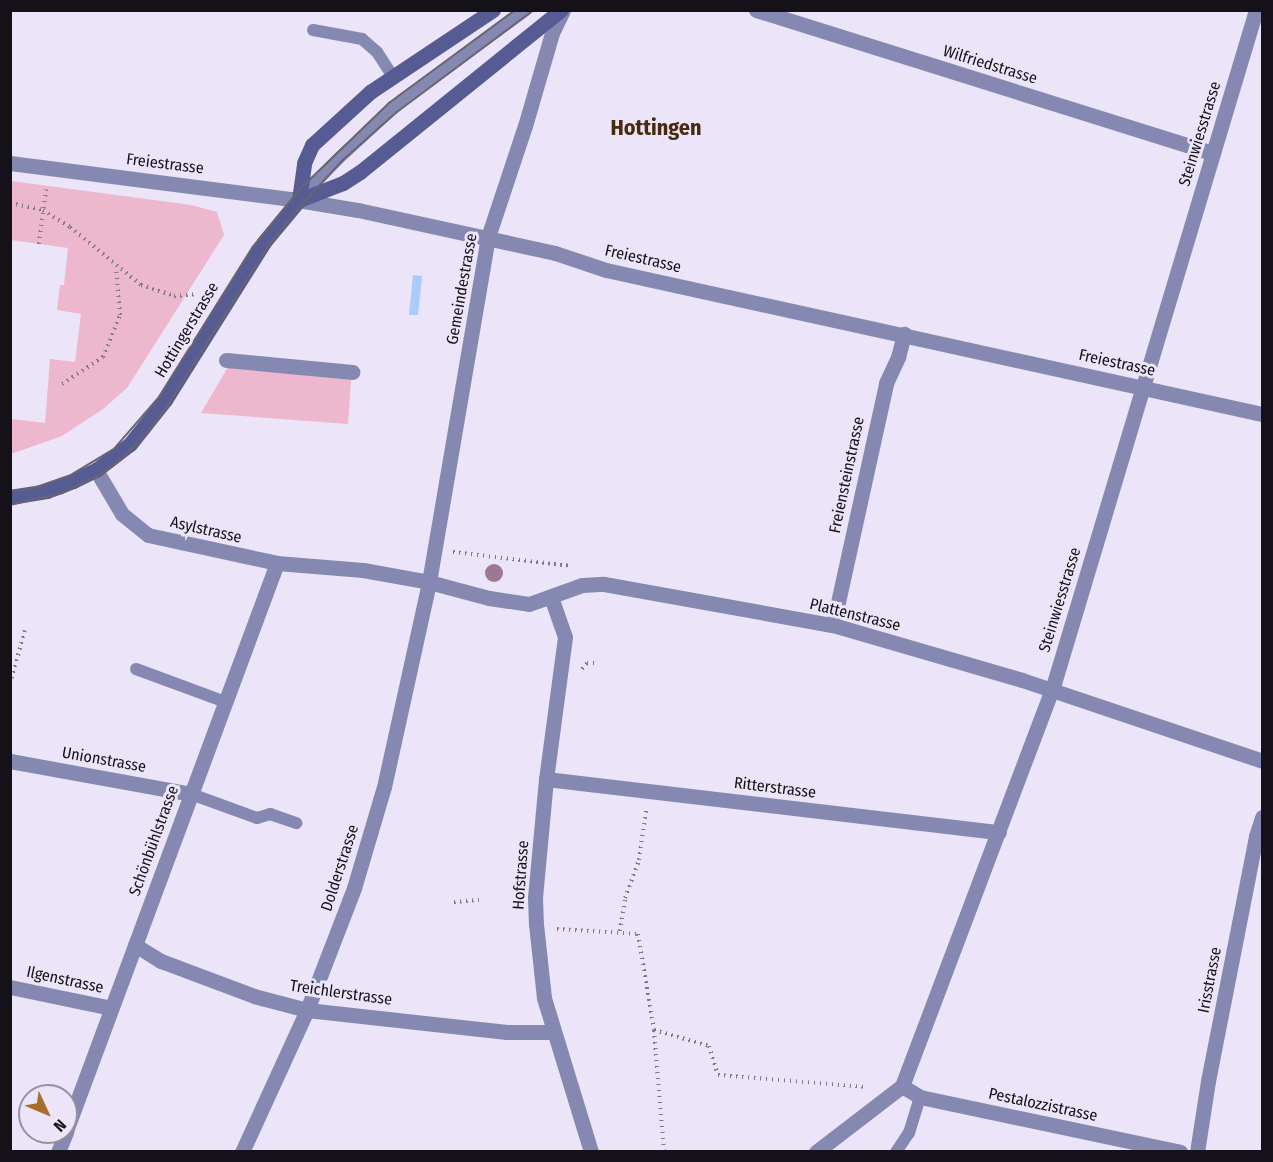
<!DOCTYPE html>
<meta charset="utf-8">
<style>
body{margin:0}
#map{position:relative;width:1273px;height:1162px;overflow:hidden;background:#ece4f8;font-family:"Fira Sans Condensed",sans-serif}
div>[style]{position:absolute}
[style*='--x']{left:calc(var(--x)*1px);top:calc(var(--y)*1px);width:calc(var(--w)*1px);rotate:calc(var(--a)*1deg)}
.green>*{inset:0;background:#edb7cd}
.water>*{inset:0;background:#aaccf9}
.path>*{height:4px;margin-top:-2px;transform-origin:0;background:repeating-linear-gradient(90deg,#7f7a87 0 1.5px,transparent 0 6px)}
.service>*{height:12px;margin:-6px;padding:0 6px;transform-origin:6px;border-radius:6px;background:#8589b1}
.pedestrian>*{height:15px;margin:-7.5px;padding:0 7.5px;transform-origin:7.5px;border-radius:7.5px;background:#8589b1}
.minor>*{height:15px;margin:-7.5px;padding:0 7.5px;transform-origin:7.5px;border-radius:7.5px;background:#8589b1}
.secondary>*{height:15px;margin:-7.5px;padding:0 7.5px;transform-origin:7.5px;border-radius:7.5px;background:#575b93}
.tram>*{height:1.5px;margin:-0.75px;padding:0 0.75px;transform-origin:0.75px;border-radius:0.75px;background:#686470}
.trees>*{width:18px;height:18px;margin:-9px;border-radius:50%;background:#9f7792}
span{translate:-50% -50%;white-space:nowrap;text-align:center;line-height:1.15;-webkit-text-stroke:6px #ece4f8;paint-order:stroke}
.street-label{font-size:16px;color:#141218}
.district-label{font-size:22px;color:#472b0c;font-weight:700}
.frame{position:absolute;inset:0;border:12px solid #141218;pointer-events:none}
.north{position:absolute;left:18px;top:1084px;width:60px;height:60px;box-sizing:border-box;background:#ece4f8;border:2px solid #96909e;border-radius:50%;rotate:134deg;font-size:16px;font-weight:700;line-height:24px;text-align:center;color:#141218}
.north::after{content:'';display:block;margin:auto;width:21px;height:27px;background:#a76d2d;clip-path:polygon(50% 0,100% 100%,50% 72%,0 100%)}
</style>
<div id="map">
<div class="green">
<i style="clip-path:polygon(11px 181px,191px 205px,217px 212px,224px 235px,127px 388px,103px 409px,62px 436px,11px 454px,11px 419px,45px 423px,50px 359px,75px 362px,81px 314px,57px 310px,60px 285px,64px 285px,68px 248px,11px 240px)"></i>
<i style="clip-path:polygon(228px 367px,351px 380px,348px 424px,201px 413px)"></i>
</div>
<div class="water">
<i style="clip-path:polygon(413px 275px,422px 276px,418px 315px,409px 315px)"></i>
</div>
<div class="path">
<i style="--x:10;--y:203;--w:34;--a:12"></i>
<i style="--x:43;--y:210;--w:32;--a:32"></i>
<i style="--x:70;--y:227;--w:92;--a:39.2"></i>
<i style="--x:141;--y:285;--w:35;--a:18"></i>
<i style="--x:174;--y:296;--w:21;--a:-5"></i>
<i style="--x:39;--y:244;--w:55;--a:-82.7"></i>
<i style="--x:62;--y:384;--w:49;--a:-33.4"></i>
<i style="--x:103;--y:357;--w:45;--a:-68"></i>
<i style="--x:120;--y:315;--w:46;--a:-95"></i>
<i style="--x:453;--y:552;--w:119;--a:6.8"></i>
<i style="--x:582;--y:669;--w:8;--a:-50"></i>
<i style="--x:587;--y:663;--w:10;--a:0"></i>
<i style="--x:10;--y:684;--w:56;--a:-74.5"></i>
<i style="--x:454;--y:902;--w:25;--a:-5"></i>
<i style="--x:557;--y:929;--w:81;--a:3.5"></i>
<i style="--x:638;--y:934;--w:97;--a:80.5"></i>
<i style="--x:654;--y:1030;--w:122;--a:85.3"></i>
<i style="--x:620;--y:931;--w:33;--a:-81"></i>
<i style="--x:625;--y:898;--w:40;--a:-69.8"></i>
<i style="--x:639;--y:860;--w:50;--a:-82"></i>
<i style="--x:654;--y:1030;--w:57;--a:16.2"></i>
<i style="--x:709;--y:1046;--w:30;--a:73"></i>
<i style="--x:718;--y:1075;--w:148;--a:4.6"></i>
</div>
<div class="service">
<i style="--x:313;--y:30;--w:50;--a:10.4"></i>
<i style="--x:362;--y:39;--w:20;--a:41"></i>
<i style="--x:377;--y:52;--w:30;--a:57"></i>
<i style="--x:299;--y:199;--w:57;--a:-45.7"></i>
<i style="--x:339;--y:158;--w:87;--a:-42.7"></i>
<i style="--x:403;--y:99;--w:152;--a:-35.9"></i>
<i style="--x:136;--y:669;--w:95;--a:20.3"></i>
<i style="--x:191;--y:794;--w:70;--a:20"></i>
<i style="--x:257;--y:818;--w:14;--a:-17"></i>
<i style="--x:270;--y:814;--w:28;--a:19"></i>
<i style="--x:896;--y:1152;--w:23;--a:-56"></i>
<i style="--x:909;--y:1133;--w:38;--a:-73"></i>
</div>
<div class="pedestrian">
<i style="--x:226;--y:360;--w:127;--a:5.4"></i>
</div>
<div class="minor">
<i style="--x:756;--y:10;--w:479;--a:17.4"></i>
<i style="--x:10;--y:163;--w:284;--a:7.3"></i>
<i style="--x:292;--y:199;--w:67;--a:9.5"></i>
<i style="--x:358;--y:210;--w:202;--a:12.3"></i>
<i style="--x:555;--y:253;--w:54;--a:18.4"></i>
<i style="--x:606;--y:270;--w:672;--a:12.38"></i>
<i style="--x:96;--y:470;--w:51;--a:59.4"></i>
<i style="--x:122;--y:514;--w:33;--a:39"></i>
<i style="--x:148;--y:535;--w:132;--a:12.2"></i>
<i style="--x:277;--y:563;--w:86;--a:4.7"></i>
<i style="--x:363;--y:570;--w:67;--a:10.3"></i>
<i style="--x:429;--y:582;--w:62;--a:14.9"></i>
<i style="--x:489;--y:598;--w:40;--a:8.5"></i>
<i style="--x:529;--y:604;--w:56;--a:-19.7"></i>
<i style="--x:582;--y:585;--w:22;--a:-3"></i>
<i style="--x:604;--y:584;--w:233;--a:10.2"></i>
<i style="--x:833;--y:625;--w:197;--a:16.2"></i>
<i style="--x:1022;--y:680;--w:253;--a:18.6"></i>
<i style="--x:551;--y:597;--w:42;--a:70.7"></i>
<i style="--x:565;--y:637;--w:143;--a:97.6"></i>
<i style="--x:546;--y:779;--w:119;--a:95.3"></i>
<i style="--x:535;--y:897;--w:27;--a:88"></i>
<i style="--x:536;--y:924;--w:74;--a:83.8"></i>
<i style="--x:544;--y:998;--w:161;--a:73"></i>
<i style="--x:833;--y:625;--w:248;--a:-77.6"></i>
<i style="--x:886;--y:383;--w:29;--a:-65"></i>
<i style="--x:898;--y:357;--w:24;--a:-75"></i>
<i style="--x:10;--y:761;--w:184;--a:10.3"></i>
<i style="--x:546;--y:779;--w:456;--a:6.7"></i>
<i style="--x:135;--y:945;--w:31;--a:32"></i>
<i style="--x:161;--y:961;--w:99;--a:20.6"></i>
<i style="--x:254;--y:996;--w:55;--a:14.8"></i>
<i style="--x:307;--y:1010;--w:201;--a:6.3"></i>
<i style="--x:507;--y:1032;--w:46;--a:0"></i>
<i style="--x:10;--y:987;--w:103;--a:11.7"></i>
<i style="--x:902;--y:1086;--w:21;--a:31"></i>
<i style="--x:920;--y:1097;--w:266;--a:11.9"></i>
<i style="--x:66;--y:1131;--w:606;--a:-69.62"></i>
<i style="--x:58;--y:1152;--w:22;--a:-68"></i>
<i style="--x:242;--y:1152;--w:156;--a:-65.4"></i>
<i style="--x:307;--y:1010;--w:131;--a:-68.9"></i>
<i style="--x:354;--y:888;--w:105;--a:-73.5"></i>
<i style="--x:384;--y:787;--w:210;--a:-77.6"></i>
<i style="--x:429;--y:582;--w:350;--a:-80.3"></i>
<i style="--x:488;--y:237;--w:117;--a:-71.6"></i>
<i style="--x:525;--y:126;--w:97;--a:-73.8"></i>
<i style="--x:552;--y:33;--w:25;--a:-64"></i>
<i style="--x:816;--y:1152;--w:108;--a:-37.5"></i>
<i style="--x:902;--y:1086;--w:423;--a:-69.3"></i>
<i style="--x:1052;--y:690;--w:710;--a:-73.3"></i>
<i style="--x:1197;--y:1152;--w:72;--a:-81.2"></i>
<i style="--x:1208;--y:1081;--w:250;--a:-78.9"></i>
<i style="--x:1256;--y:836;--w:20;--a:-72"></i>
</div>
<div class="secondary">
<i style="--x:299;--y:200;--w:47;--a:-21.1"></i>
<i style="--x:343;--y:183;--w:20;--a:-33"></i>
<i style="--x:360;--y:172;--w:258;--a:-38.9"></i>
<i style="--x:10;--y:497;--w:37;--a:-9"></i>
<i style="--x:47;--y:491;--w:28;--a:-21"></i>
<i style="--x:73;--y:481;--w:25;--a:-26"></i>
<i style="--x:96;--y:470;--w:43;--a:-37.4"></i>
<i style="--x:130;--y:444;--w:56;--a:-51.5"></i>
<i style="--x:165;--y:400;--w:186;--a:-57.9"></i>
<i style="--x:264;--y:242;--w:55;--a:-50.2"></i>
<i style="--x:299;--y:200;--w:37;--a:-82"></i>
<i style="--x:304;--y:163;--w:20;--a:-66"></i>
<i style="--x:312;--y:145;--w:79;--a:-42.4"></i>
<i style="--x:370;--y:92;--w:148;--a:-33.7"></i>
</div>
<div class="tram">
<i style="--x:10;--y:491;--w:21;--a:-5"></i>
<i style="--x:31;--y:489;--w:42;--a:-19.3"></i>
<i style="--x:71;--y:475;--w:50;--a:-31.2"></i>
<i style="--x:114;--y:449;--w:69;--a:-49.1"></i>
<i style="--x:159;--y:397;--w:176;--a:-58"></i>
<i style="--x:252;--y:248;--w:76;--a:-50.9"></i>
<i style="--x:300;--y:189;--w:124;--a:-44"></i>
<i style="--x:389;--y:103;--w:157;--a:-36.4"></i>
<i style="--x:10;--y:505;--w:54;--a:-12.8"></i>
<i style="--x:63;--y:493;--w:40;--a:-26.6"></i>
<i style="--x:99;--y:475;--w:28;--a:-35"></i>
<i style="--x:122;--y:459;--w:54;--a:-47.2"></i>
<i style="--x:159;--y:419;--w:206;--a:-57.7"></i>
<i style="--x:269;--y:245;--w:57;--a:-50.7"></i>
<i style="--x:305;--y:201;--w:56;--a:-47.2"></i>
<i style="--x:343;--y:160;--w:72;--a:-41.6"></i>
<i style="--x:397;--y:112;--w:171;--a:-36.7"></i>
</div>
<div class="trees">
<i style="left:494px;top:573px"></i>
</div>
<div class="street-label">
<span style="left:990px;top:65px;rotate:17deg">Wilfriedstrasse</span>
<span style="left:1200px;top:134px;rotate:-73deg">Steinwiesstrasse</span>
<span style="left:165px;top:164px;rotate:7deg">Freiestrasse</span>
<span style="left:643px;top:259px;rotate:13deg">Freiestrasse</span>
<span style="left:462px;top:289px;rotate:-80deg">Gemeindestrasse</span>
<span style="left:187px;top:330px;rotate:-59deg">Hottingerstrasse</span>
<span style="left:1117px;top:363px;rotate:12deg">Freiestrasse</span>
<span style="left:847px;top:475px;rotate:-78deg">Freiensteinstrasse</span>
<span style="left:206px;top:530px;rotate:13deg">Asylstrasse</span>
<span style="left:1060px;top:600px;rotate:-73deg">Steinwiesstrasse</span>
<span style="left:855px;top:615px;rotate:14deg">Plattenstrasse</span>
<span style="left:104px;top:760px;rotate:10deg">Unionstrasse</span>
<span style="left:775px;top:788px;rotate:7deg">Ritterstrasse</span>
<span style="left:154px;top:841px;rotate:-70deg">Schönbühlstrasse</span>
<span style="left:340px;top:868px;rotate:-72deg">Dolderstrasse</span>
<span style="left:521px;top:875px;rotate:-86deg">Hofstrasse</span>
<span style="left:65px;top:980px;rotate:12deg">Ilgenstrasse</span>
<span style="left:1210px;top:980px;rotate:-79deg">Irisstrasse</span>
<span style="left:341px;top:993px;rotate:8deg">Treichlerstrasse</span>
<span style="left:1043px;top:1105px;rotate:12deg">Pestalozzistrasse</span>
</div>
<div class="district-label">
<span style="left:656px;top:128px">Hottingen</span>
</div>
<div class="frame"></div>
<div class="north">N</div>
</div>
